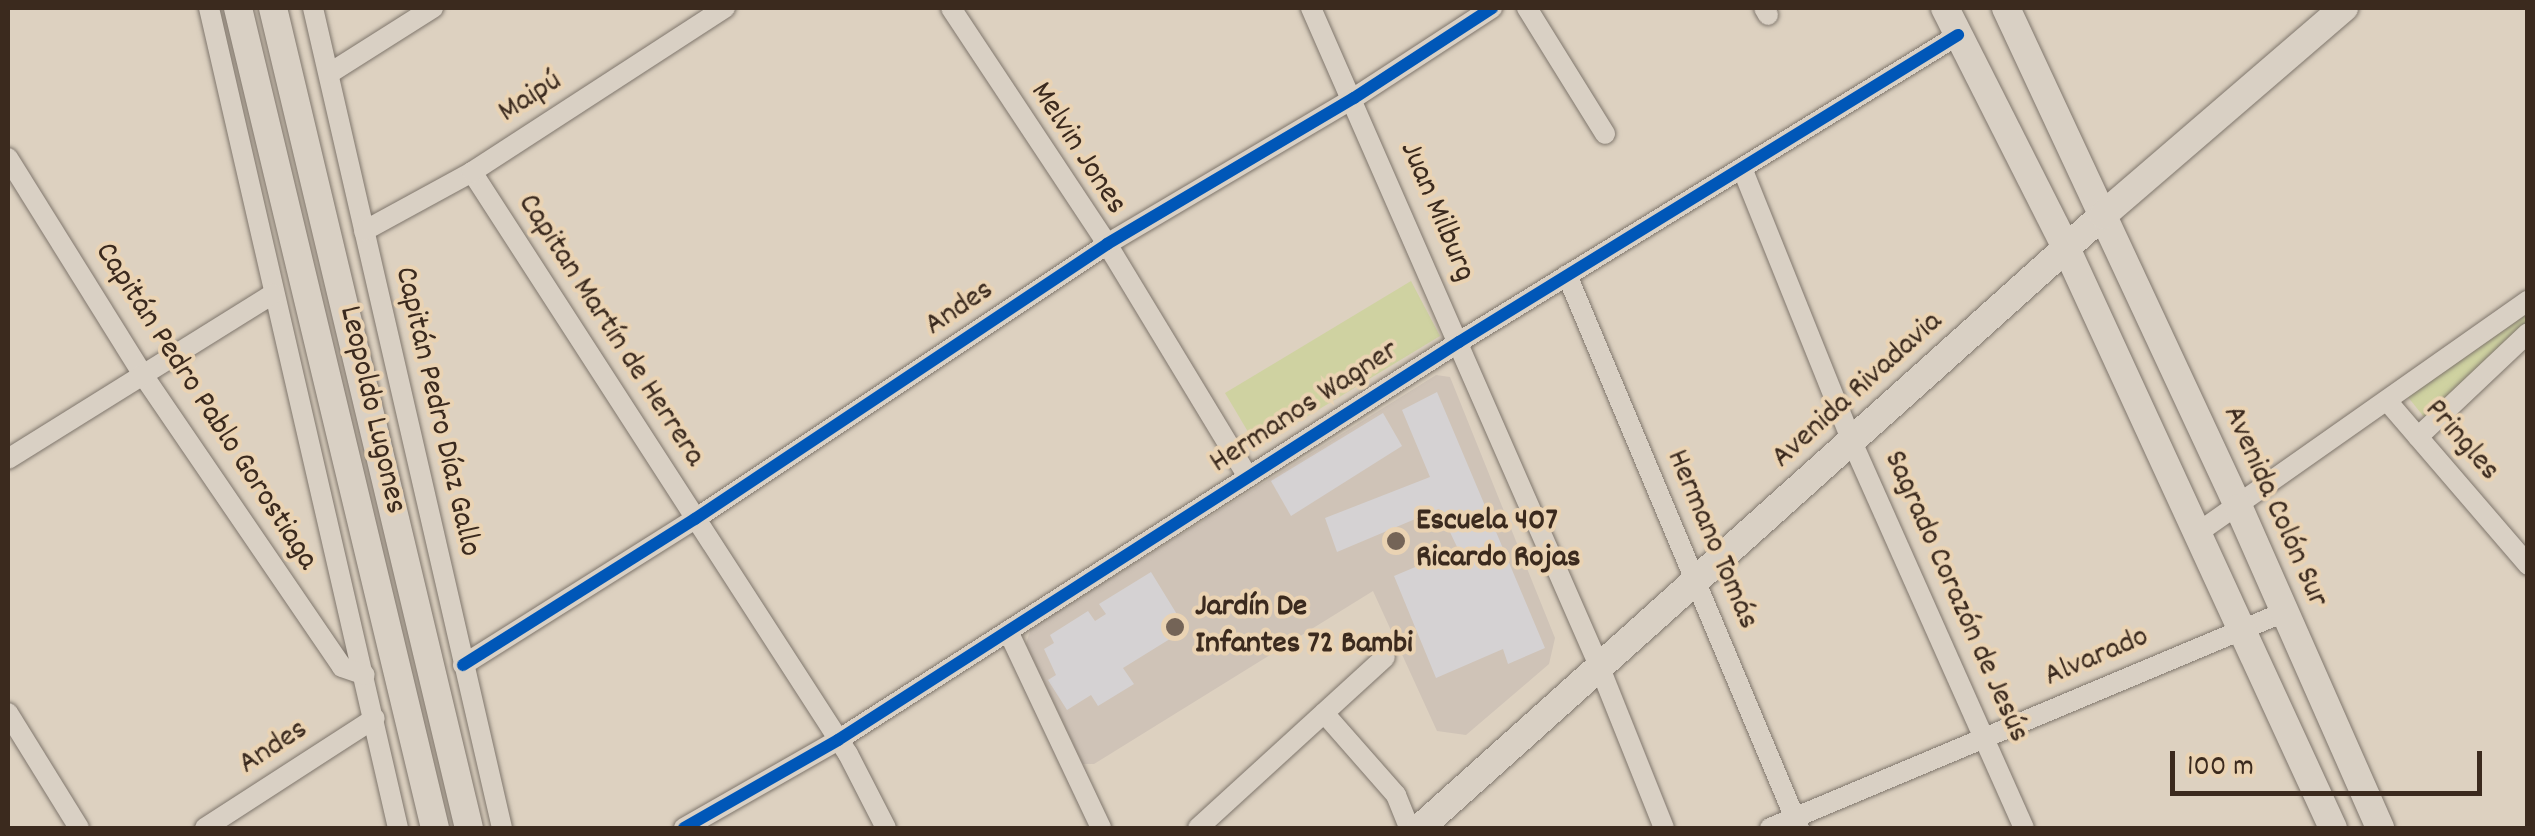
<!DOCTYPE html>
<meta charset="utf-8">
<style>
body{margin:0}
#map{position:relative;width:2535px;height:836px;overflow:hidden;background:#ddd1c0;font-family:Dekko,sans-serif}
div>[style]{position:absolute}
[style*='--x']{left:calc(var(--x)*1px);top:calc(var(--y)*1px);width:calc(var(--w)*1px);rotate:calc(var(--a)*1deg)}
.built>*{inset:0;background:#cfc3b7}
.green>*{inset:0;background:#cfd2a1}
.building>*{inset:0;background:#d5d2d3}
.roads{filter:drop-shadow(0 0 2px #7f766c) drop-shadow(0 0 2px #7f766c)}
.street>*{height:20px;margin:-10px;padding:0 10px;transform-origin:10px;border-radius:10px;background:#d9d0c4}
.secondary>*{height:28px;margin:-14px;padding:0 14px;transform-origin:14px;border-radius:14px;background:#d9d0c4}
.cycleway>*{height:12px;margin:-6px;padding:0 6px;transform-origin:6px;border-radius:6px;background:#0057b8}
.dots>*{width:28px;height:28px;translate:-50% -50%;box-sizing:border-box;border:5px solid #ead3b3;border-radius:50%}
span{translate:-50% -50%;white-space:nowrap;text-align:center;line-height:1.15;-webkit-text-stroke:8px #ead3b3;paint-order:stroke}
.street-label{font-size:32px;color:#3b2a1e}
.poi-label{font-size:32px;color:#3b2a1e;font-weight:700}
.left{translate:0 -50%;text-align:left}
.frame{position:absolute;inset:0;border:10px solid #3b2a1e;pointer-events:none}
.scale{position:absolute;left:2170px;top:751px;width:312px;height:45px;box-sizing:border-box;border:5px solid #3b2a1e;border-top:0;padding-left:12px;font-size:30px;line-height:35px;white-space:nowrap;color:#3b2a1e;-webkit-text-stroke:8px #ead3b3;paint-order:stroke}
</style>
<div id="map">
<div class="built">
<i style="clip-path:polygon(1436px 375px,1450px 377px,1555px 638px,1549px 664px,1466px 735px,1437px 731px,1373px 591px,1094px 764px,1083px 764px,1026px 644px,1031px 628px)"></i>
</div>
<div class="green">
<i style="clip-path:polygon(1411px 281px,1440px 336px,1257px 447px,1225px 393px)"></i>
<i style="clip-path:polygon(2527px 314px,2527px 322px,2424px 417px,2408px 397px)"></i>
</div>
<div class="building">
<i style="clip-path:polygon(1437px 392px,1545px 648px,1508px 664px,1503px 649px,1436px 678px,1394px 576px,1458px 549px,1439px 509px,1337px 552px,1325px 518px,1430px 477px,1402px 410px)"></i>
<i style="clip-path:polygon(1383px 413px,1402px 446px,1291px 516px,1271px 481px)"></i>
<i style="clip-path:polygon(1151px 572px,1186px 629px,1123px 668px,1134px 684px,1098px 706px,1091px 695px,1067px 710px,1048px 680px,1056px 675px,1044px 649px,1054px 643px,1050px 635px,1088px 611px,1095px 621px,1106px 614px,1099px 604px)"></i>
</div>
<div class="roads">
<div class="street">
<i style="--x:209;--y:8;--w:841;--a:77.02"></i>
<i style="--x:313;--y:8;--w:841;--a:77.02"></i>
<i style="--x:951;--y:8;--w:283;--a:56.5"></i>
<i style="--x:1107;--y:244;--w:272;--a:58.8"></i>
<i style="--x:1311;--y:8;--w:721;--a:66.35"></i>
<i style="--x:1600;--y:668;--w:172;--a:68.2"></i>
<i style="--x:1527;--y:8;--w:148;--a:58.2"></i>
<i style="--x:1764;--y:8;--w:8;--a:60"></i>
<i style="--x:330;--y:73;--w:122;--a:-32.3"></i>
<i style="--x:8;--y:158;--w:256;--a:58.1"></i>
<i style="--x:143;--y:375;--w:353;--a:55.7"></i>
<i style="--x:342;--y:667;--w:24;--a:19"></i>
<i style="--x:1742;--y:168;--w:297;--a:68.1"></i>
<i style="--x:1853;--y:444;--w:420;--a:66"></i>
<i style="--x:472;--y:172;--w:693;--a:57.14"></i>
<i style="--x:848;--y:754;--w:83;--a:62.8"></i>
<i style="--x:364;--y:231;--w:123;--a:-28.6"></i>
<i style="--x:472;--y:172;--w:302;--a:-33"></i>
<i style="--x:1567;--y:275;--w:600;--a:67.24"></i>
<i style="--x:2388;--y:402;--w:215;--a:49.3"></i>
<i style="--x:2418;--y:437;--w:151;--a:-43.4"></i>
<i style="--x:8;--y:459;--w:312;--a:-31.9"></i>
<i style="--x:2196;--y:534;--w:406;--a:-35.1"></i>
<i style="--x:1008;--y:631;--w:218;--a:64.7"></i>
<i style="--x:463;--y:665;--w:274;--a:-32.2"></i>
<i style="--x:695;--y:519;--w:495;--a:-33.7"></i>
<i style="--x:1107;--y:244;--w:287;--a:-30.6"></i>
<i style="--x:1354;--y:98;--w:165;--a:-33.1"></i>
<i style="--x:8;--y:713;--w:135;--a:58.3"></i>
<i style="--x:1324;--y:713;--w:109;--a:48.7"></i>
<i style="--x:1396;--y:795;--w:35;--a:68"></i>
<i style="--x:205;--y:828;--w:202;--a:-32.9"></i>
<i style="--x:684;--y:828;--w:177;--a:-29.7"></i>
<i style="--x:838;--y:740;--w:738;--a:-32.66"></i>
<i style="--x:1459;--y:342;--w:586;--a:-31.6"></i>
<i style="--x:1198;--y:828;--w:253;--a:-42.4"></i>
<i style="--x:1770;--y:828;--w:555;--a:-22.78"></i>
</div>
<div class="secondary">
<i style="--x:238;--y:8;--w:843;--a:76.49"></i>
<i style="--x:273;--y:8;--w:843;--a:76.56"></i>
<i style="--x:1945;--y:8;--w:271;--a:63.2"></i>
<i style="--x:2067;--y:250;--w:636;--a:65.29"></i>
<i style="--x:2006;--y:8;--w:552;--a:65.01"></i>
<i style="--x:2239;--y:508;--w:350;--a:66.2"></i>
<i style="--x:1420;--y:828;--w:918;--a:-41.91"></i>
<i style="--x:2103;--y:215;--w:318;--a:-40.7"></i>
</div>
</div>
<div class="cycleway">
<i style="--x:463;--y:665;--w:274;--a:-32.2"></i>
<i style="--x:695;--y:519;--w:495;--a:-33.7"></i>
<i style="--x:1107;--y:244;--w:287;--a:-30.6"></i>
<i style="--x:1354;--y:98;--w:165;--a:-33.1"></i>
<i style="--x:684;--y:828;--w:177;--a:-29.7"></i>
<i style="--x:838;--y:740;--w:738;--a:-32.66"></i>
<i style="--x:1459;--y:342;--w:586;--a:-31.6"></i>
</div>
<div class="dots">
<i style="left:1396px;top:541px;background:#746457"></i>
<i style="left:1175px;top:627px;background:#746457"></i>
</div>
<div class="street-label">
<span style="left:531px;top:98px;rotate:-33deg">Maipú</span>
<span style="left:1077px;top:149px;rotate:57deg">Melvin Jones</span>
<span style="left:1436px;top:212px;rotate:67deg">Juan Milburg</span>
<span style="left:960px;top:309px;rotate:-34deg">Andes</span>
<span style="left:610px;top:331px;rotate:57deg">Capitan Martín de Herrera</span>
<span style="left:1858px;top:391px;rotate:-42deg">Avenida Rivadavia</span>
<span style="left:205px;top:407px;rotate:57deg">Capitán Pedro Pablo Gorostiaga</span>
<span style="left:1305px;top:408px;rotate:-33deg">Hermanos Wagner</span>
<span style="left:371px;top:410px;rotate:77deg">Leopoldo Lugones</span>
<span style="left:436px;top:412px;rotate:77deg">Capitán Pedro Díaz Gallo</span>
<span style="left:2461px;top:441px;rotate:49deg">Pringles</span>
<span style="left:2274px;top:507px;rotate:66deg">Avenida Colón Sur</span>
<span style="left:1711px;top:540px;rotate:67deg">Hermano Tomás</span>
<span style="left:1955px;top:597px;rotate:66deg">Sagrado Corazón de Jesús</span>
<span style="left:2097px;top:658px;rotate:-23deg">Alvarado</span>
<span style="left:274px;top:748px;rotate:-33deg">Andes</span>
</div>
<div class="poi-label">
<span class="left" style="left:1416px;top:541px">Escuela 407<br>Ricardo Rojas</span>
<span class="left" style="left:1195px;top:627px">Jardín De<br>Infantes 72 Bambi</span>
</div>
<div class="frame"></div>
<div class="scale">100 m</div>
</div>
